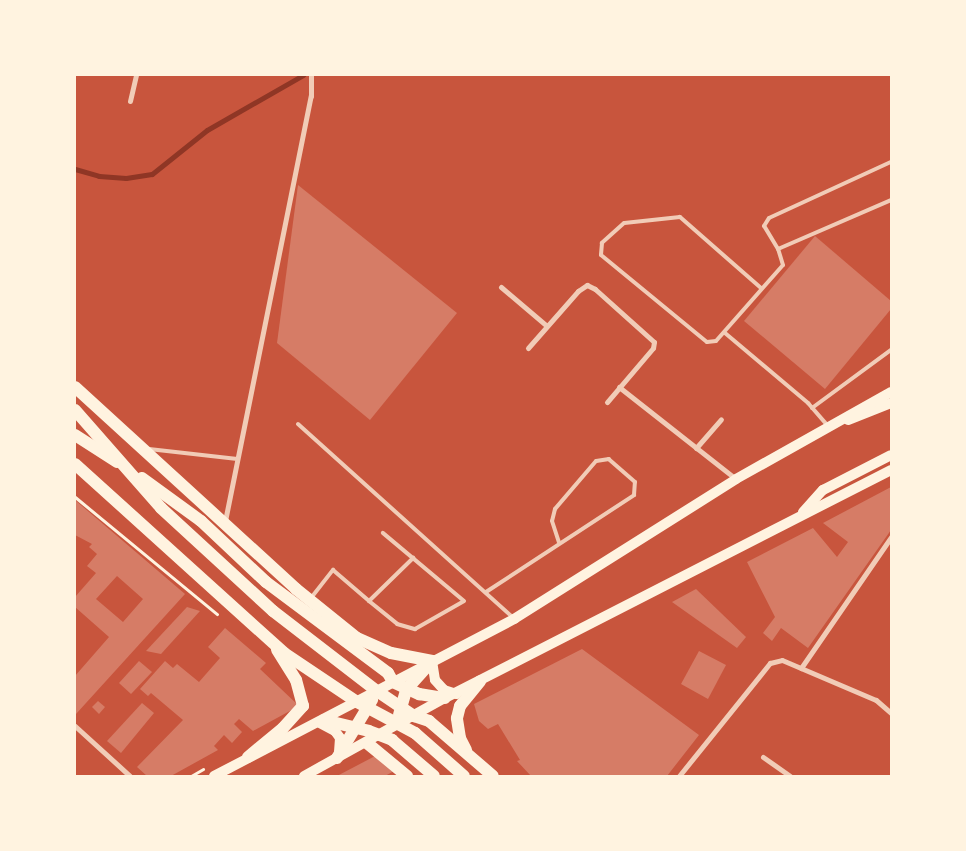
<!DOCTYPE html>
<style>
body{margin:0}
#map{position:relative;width:966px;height:851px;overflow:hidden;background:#c8553d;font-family:"DM Sans",sans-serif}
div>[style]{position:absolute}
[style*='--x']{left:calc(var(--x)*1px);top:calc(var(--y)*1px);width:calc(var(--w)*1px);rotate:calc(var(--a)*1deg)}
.stream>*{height:5px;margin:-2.5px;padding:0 2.5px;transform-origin:2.5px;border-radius:2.5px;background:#8f3625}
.building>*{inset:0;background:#d67c66}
.path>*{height:3px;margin:-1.5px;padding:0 1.5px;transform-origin:1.5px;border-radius:1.5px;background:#fff3e0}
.service>*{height:4px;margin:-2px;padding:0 2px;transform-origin:2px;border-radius:2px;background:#f1ccb7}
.minor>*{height:5px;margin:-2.5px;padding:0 2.5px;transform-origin:2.5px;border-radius:2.5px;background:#f1ccb7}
.secondary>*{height:10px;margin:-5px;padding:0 5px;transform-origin:5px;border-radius:5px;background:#fff3e0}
.primary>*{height:12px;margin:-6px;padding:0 6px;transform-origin:6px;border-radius:6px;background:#fff3e0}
span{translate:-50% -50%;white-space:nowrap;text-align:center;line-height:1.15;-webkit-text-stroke:4px #fff3e0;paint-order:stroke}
.frame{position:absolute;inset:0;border:76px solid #fff3e0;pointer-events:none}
</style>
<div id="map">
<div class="stream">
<i style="--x:75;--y:169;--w:25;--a:16"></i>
<i style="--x:99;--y:176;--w:27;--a:4"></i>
<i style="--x:126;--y:178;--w:26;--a:-9"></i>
<i style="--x:152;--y:174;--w:70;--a:-38.7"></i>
<i style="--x:207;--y:130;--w:111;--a:-29.8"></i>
</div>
<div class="building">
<i style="clip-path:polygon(298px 185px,457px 313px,370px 420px,277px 343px)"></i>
<i style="clip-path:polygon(815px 236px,891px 301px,891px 309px,825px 389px,744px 321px)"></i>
<i style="clip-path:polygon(891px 487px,891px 530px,808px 648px,781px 628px,772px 641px,763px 633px,775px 617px,747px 562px,813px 528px,837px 557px,848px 542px,823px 523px)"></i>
<i style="clip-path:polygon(evenodd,75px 500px,185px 594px,76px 714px,75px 676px,109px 637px,75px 607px,75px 597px,96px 573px,87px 566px,97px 554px,89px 547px,92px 544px,75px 535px,75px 500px,117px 576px,143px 599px,123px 622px,96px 599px,117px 576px)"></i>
<i style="clip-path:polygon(696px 589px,746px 637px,737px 648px,672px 602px)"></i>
<i style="clip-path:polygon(187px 607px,200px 611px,161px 654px,146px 651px)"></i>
<i style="clip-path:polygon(225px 628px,266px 663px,260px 669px,299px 706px,253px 731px,239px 719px,234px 724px,242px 732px,232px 743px,224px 735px,214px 746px,218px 750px,171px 776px,147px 776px,137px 767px,183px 720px,151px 693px,148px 696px,140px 689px,165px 661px,173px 668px,177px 664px,199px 682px,220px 658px,208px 647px)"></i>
<i style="clip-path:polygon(582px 649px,699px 735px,667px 776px,531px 776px,517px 761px,520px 760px,498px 724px,488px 729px,479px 721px,474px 704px)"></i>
<i style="clip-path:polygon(699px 651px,726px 665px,708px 699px,681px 684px)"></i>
<i style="clip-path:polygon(139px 661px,152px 672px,131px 694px,119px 683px)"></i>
<i style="clip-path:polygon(98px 701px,105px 707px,99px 714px,92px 707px)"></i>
<i style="clip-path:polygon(142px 703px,154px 713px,121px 753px,107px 741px)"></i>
<i style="clip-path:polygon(377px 755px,394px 771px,385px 776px,337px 776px)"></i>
</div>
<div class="path">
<i style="--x:75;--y:497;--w:184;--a:39.5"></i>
<i style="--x:191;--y:776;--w:14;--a:-30"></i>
</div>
<div class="service">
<i style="--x:778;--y:249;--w:123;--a:-23.4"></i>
<i style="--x:761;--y:288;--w:108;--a:-138.8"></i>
<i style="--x:680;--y:217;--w:56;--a:173.9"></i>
<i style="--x:624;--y:223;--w:30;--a:138"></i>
<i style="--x:602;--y:243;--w:12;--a:95"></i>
<i style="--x:601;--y:255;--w:137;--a:39.4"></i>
<i style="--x:707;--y:342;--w:9;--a:-6"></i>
<i style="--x:716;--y:341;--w:101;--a:-48.6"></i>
<i style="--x:783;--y:265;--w:17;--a:-107"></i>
<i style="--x:778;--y:249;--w:27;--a:-121"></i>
<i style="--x:764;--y:226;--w:9;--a:-58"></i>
<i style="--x:769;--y:218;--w:134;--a:-24.7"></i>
<i style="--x:725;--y:333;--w:109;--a:40.1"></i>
<i style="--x:808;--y:403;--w:30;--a:49"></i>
<i style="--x:812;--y:408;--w:98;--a:-36.3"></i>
<i style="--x:298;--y:424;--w:288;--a:42"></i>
<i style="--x:149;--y:449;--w:89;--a:6.5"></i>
<i style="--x:486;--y:592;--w:177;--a:-33.2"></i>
<i style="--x:634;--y:495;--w:13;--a:-86"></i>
<i style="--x:635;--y:482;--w:35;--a:-139"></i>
<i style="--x:609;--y:459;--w:13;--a:171"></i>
<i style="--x:596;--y:461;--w:63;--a:130.5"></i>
<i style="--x:555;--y:509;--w:12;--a:104"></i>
<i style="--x:552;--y:521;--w:22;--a:72"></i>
<i style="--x:311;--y:598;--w:36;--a:-52"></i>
<i style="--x:333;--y:570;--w:48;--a:40.7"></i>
<i style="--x:369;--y:601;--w:62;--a:-44.3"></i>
<i style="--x:369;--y:601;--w:36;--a:39"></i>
<i style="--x:397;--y:624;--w:19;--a:16"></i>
<i style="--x:415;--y:629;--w:56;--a:-29.7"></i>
<i style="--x:464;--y:601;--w:106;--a:-140"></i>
</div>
<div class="minor">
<i style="--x:130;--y:101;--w:27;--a:-77"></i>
<i style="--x:501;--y:287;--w:60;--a:40.3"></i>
<i style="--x:528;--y:348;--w:76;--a:-48.7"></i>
<i style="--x:578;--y:291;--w:11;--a:-34"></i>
<i style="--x:587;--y:285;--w:9;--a:27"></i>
<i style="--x:595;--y:289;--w:79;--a:41.9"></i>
<i style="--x:654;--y:342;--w:6;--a:99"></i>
<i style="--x:653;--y:348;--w:71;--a:130.4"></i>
<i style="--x:619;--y:387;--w:149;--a:38.2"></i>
<i style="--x:696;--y:448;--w:38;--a:-49"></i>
<i style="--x:225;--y:521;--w:434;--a:-78.6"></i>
<i style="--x:311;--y:96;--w:21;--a:-90"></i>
<i style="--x:801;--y:668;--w:159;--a:-55.5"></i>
<i style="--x:75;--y:726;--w:74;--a:42.3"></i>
<i style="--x:763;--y:757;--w:33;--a:35"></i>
<i style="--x:679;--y:776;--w:145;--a:-51.2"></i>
<i style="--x:770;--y:663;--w:12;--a:-14"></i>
<i style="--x:782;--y:660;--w:102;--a:23.1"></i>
<i style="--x:876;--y:700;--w:20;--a:41"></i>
</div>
<div class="secondary">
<i style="--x:848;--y:420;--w:46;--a:-21.6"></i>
<i style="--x:803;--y:512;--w:30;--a:-48"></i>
<i style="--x:823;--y:490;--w:76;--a:-27.2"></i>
<i style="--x:432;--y:661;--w:19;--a:81"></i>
<i style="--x:435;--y:680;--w:13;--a:48"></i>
<i style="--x:444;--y:690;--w:13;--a:18"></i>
<i style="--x:320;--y:723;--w:17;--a:28"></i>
<i style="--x:335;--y:731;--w:9;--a:54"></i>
<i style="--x:340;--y:738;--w:14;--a:94"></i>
<i style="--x:214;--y:776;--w:339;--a:-27.6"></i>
<i style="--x:514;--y:619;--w:262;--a:-32.2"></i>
<i style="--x:736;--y:479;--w:178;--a:-29.3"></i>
<i style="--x:304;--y:776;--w:161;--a:-29"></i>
<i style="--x:445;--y:698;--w:501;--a:-27.08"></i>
</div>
<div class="primary">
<i style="--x:75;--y:387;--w:299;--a:42.4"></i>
<i style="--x:296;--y:589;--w:78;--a:38.8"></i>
<i style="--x:357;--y:638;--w:37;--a:24"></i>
<i style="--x:391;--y:653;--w:42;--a:11"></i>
<i style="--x:75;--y:410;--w:130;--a:48.7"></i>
<i style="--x:161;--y:508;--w:152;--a:42.6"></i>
<i style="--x:273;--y:611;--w:131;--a:37.6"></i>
<i style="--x:377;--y:691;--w:45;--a:34"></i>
<i style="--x:414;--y:716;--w:16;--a:18"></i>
<i style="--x:429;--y:721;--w:84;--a:40.7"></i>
<i style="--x:75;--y:435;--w:50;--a:32.7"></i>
<i style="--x:75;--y:464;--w:282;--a:42.1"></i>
<i style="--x:284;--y:653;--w:88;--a:33.9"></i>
<i style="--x:357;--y:702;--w:66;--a:28.1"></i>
<i style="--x:415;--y:733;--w:65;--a:41.3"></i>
<i style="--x:142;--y:478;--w:73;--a:36.1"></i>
<i style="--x:201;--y:521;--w:89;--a:43.2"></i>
<i style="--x:266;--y:582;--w:152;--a:36.7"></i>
<i style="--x:388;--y:673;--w:10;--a:61"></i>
<i style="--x:393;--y:682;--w:29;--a:25"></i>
<i style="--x:419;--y:694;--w:26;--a:9"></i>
<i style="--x:399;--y:715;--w:26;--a:-74"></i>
<i style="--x:406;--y:690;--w:39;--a:-48"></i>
<i style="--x:324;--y:720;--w:46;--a:13.7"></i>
<i style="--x:369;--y:731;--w:25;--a:21"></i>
<i style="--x:392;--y:740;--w:55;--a:40.6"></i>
<i style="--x:367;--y:743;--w:52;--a:39.5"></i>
<i style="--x:466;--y:750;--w:13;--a:-117"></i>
<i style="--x:460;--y:738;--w:20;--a:-99"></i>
<i style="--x:457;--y:718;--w:12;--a:-76"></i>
<i style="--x:460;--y:706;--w:32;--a:-51"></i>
<i style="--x:248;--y:757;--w:45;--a:-39.6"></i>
<i style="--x:283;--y:728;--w:30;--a:-48"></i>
<i style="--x:303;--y:706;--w:27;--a:-105"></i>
<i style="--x:296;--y:680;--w:36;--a:-122"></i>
<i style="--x:337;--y:758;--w:68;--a:-58.9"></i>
</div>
<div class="frame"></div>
</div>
